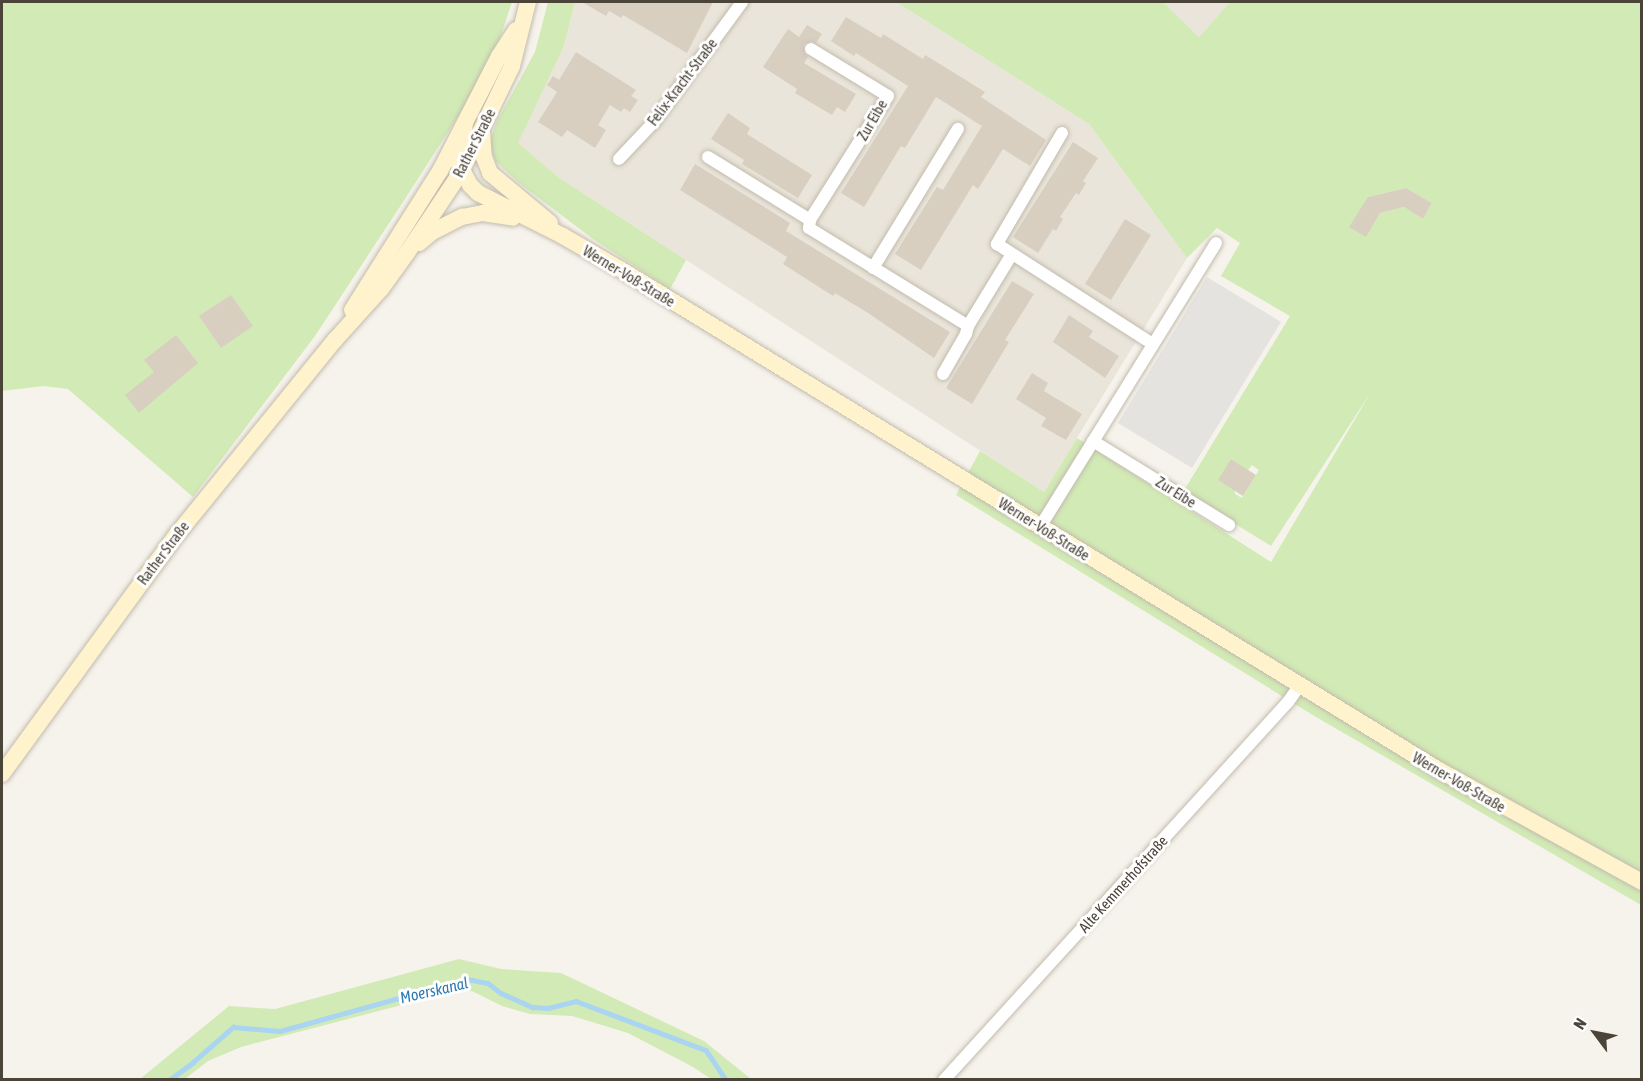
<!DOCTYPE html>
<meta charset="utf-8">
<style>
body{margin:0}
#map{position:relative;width:1643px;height:1081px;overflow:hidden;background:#f6f3ec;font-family:"Asap Condensed",sans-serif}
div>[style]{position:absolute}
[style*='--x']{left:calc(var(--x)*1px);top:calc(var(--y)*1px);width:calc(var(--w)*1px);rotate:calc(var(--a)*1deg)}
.residential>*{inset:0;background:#eae5da}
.green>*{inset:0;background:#d2eab5}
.parking>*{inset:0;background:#e5e3e0}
.stream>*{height:4.5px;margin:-2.25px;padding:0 2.25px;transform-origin:2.25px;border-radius:2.25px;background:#a9d4f2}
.building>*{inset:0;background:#d8cfc1}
.roads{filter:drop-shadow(0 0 2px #c2bbae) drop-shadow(0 0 2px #c2bbae)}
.street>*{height:12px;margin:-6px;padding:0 6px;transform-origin:6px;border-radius:6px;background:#fff}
.secondary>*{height:16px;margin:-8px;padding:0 8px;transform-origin:8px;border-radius:8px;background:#fff3cd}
span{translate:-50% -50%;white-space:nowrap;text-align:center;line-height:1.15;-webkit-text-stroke:6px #fff;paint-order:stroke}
.street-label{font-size:15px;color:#4b4439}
.water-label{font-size:16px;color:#2e7ab2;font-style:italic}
.frame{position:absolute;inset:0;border:3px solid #4b4439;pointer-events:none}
.north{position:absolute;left:1565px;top:1003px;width:60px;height:60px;-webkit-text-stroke:4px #fff;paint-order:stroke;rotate:302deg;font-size:16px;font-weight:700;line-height:24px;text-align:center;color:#4b4439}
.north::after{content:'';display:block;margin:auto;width:21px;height:27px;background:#4b4439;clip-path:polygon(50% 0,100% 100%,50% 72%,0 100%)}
</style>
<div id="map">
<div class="residential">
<i style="clip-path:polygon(575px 2px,896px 2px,1089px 124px,1187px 258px,1044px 492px,558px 177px,517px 143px,564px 46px)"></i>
<i style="clip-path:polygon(1163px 2px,1230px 2px,1199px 37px)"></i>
</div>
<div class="green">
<i style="clip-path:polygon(2px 2px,512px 2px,499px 41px,464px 107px,403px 202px,315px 336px,193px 497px,68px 389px,43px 386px,2px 391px)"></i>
<i style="clip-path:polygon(548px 2px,575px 2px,564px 46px,518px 143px,558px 177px,686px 260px,670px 289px,593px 239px,519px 183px,496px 162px,489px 144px,496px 123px,535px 52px)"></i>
<i style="clip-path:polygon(evenodd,896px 2px,1163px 2px,1199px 37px,1230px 2px,1641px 2px,1641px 905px,1316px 717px,956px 495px,980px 451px,1044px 492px,1077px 438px,1271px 562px,1371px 392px,1271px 546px,1183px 492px,1290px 316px,1221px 276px,1240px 243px,1217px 228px,1187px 258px,1089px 124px,896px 2px,1406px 188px,1432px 203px,1423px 219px,1404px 207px,1380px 213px,1366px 236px,1368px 197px,1406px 188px,896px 2px,1231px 459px,1248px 470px,1252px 465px,1259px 470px,1242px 498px,1235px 494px,1231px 459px)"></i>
<i style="clip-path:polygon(459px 959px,501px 969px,561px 973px,704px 1041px,751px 1079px,711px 1079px,693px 1067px,628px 1033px,572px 1016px,530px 1014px,502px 1006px,472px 991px,455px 991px,241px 1047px,208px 1061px,185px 1079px,140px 1079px,229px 1006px,275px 1009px)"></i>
</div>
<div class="parking">
<i style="clip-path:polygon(1207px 277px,1281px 322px,1192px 468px,1118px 423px)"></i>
</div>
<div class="stream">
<i style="--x:169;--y:1080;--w:29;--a:-36"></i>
<i style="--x:192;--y:1063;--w:55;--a:-41.3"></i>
<i style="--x:233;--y:1027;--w:47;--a:4.9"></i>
<i style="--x:280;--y:1031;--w:194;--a:-15.5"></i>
<i style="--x:467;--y:979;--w:21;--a:11"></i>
<i style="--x:488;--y:983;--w:16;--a:38"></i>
<i style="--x:501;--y:993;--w:35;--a:24"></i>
<i style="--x:533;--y:1007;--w:15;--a:4"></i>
<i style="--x:548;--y:1008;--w:29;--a:-14"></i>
<i style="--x:576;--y:1001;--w:139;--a:20.7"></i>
<i style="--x:706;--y:1050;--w:36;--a:56"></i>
</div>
<div class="building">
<i style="clip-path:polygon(582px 2px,713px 2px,687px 53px,623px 15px,621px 18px,609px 11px,606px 16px)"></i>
<i style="clip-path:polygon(846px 17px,881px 38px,883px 34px,923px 59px,925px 55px,961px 77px,985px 92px,981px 97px,1046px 140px,1030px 166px,1003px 149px,978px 189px,973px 185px,921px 270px,895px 254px,937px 187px,943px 190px,982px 126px,936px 97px,905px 148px,901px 146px,864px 207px,841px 193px,908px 86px,856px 53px,854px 56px,831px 41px)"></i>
<i style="clip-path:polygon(807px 25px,822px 34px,816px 43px,811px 41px,804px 44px,804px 52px,808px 57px,804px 63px,856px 94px,845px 112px,837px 107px,832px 115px,795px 93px,797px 89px,763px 67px,788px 29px,799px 37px)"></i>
<i style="clip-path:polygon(576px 52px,636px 90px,631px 96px,638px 100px,630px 112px,624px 108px,621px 112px,610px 105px,598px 125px,606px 130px,595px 148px,567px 130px,562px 137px,538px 122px,557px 92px,547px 85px,553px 76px,559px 80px)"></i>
<i style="clip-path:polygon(728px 113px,750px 128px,747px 134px,812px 175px,798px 198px,742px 164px,744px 160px,711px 139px)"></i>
<i style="clip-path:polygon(1073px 142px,1098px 158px,1083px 181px,1086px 183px,1079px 195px,1076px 193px,1060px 217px,1063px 219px,1056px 231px,1053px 229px,1038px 253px,1013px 237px)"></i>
<i style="clip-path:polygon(695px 164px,790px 223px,786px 231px,950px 332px,934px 358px,868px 313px,835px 293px,833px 296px,783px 264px,787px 257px,680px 190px)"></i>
<i style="clip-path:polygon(1406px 188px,1432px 203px,1423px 219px,1404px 207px,1380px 213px,1366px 237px,1349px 227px,1368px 197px)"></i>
<i style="clip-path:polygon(1125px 219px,1151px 235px,1111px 300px,1085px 284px)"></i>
<i style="clip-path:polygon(1012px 281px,1034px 294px,1005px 340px,1009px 342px,972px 404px,946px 388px)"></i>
<i style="clip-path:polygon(231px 295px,253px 326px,221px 348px,199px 316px)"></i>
<i style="clip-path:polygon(1069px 315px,1093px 331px,1089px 337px,1119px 356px,1105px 378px,1053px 342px)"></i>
<i style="clip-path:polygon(176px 335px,198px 363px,139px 413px,125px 395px,154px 372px,144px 360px)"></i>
<i style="clip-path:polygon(1032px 373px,1048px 383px,1044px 391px,1082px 414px,1066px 440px,1041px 426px,1046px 418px,1016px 399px)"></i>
<i style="clip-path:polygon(1231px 459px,1256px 475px,1243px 496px,1218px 480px)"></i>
</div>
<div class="roads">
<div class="street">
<i style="--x:811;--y:49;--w:90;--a:31.4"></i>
<i style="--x:888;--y:96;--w:146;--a:122.2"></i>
<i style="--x:810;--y:220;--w:8;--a:97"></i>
<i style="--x:809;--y:228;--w:187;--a:31.6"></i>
<i style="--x:968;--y:326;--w:84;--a:-58.6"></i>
<i style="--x:1062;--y:133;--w:129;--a:120.4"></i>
<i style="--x:997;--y:244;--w:185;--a:32.7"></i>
<i style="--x:708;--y:157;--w:120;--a:31.7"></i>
<i style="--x:619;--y:159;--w:51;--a:-46.6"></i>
<i style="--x:654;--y:122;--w:149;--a:-53.7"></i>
<i style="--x:873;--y:268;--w:163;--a:-58.6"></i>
<i style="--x:943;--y:374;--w:46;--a:-60.1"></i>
<i style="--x:966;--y:334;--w:8;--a:-76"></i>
<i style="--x:1093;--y:441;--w:160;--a:31.7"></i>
<i style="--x:1040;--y:527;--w:334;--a:-58.2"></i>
<i style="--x:944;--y:1080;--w:511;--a:-47.7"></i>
<i style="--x:1288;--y:702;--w:19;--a:-55"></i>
</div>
<div class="secondary">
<i style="--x:465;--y:123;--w:41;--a:98.3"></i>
<i style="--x:459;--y:164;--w:24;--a:62"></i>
<i style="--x:470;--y:185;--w:11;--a:45"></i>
<i style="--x:478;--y:193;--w:95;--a:26.8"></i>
<i style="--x:563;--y:236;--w:66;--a:30.1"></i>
<i style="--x:620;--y:269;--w:960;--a:31.46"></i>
<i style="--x:1439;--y:770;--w:232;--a:28.9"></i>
<i style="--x:482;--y:131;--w:26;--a:86"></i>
<i style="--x:484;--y:157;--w:17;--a:69"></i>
<i style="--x:490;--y:173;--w:78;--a:39.8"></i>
<i style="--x:419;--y:243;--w:17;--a:-40"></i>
<i style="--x:432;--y:232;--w:34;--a:-27"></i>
<i style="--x:462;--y:217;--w:21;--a:-11"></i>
<i style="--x:483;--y:213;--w:30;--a:9"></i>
<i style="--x:352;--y:310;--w:165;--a:-57.7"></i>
<i style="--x:440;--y:171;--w:129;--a:-62.8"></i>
<i style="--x:499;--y:56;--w:31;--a:-57"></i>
<i style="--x:2;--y:774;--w:298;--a:-53.9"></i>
<i style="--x:178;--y:533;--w:249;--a:-50.9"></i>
<i style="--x:335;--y:340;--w:69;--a:-48"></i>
<i style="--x:381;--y:289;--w:44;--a:-54.2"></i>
<i style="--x:407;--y:253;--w:97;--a:-56.3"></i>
<i style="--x:461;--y:172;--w:118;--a:-64.3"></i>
<i style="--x:512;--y:66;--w:66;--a:-76"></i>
</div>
</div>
<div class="street-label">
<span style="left:682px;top:82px;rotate:-53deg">Felix-Kracht-Straße</span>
<span style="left:872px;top:120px;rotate:-60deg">Zur Eibe</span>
<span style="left:474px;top:143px;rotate:-63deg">Rather Straße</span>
<span style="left:629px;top:276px;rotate:31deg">Werner-Voß-Straße</span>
<span style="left:1176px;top:492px;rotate:32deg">Zur Eibe</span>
<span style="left:1044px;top:529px;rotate:32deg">Werner-Voß-Straße</span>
<span style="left:163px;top:553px;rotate:-53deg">Rather Straße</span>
<span style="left:1459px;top:782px;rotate:30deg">Werner-Voß-Straße</span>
<span style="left:1123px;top:884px;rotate:-48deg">Alte Kemmerhofstraße</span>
</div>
<div class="water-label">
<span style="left:434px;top:990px;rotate:-13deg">Moerskanal</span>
</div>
<div class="frame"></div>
<div class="north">N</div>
</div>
